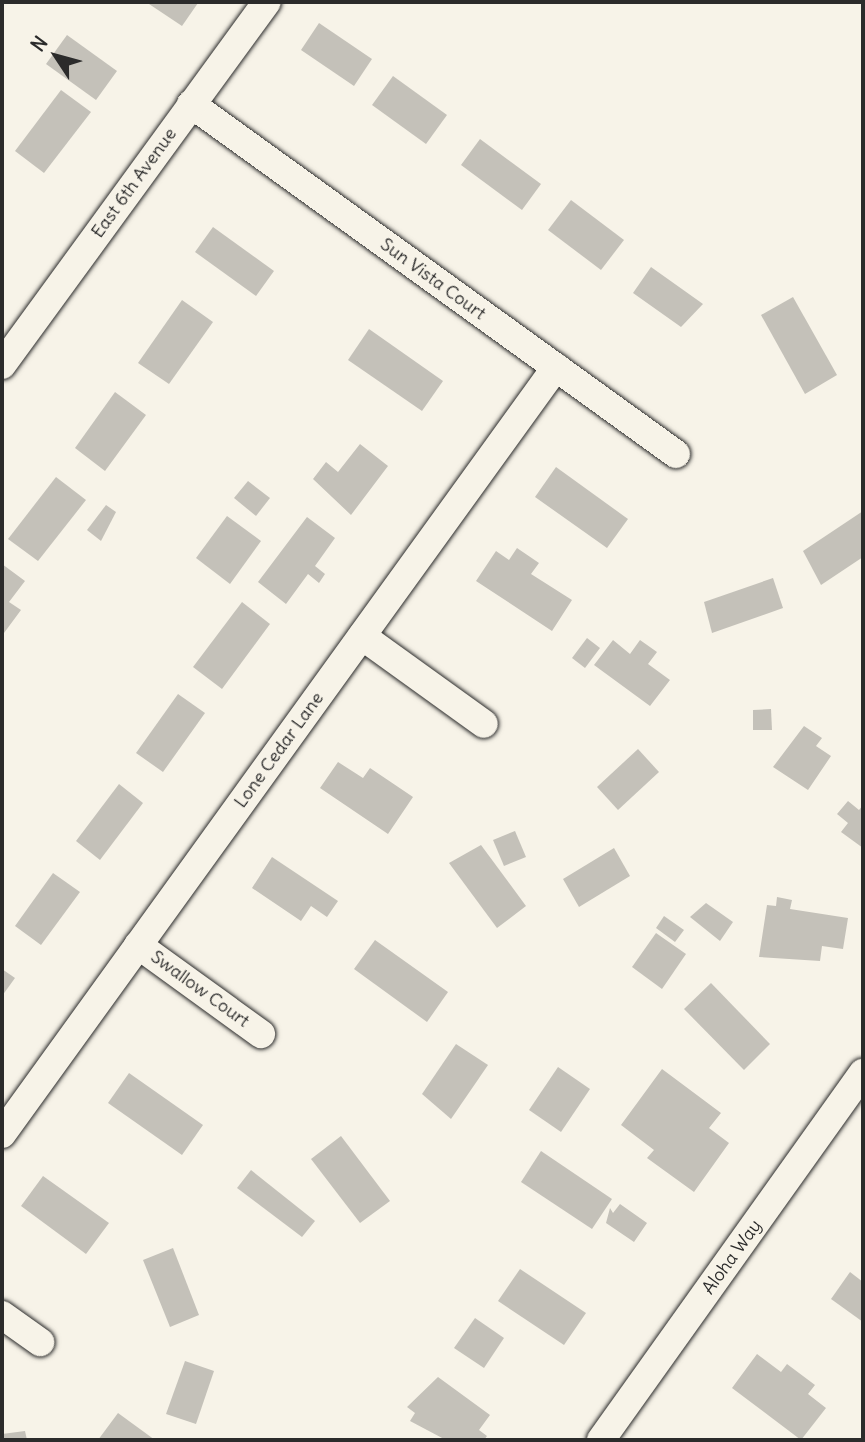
<!DOCTYPE html>
<style>
body{margin:0}
#map{position:relative;width:865px;height:1442px;overflow:hidden;background:#f7f3e8;font-family:Delius,sans-serif}
div>[style]{position:absolute}
[style*='--x']{left:calc(var(--x)*1px);top:calc(var(--y)*1px);width:calc(var(--w)*1px);rotate:calc(var(--a)*1deg)}
.building>*{inset:0;background:#c4c1b9}
.roads{filter:drop-shadow(0 0 2px #2b2b2b) drop-shadow(0 0 2px #2b2b2b)}
.minor>*{height:28px;margin:-14px;padding:0 14px;transform-origin:14px;border-radius:14px;background:#f7f3e8}
span{translate:-50% -50%;white-space:nowrap;text-align:center;line-height:1.15;-webkit-text-stroke:5px #f7f3e8;paint-order:stroke}
.street-label{font-size:18px;color:#2b2b2b}
.frame{position:absolute;inset:0;border:4px solid #2b2b2b;pointer-events:none}
.north{position:absolute;left:21px;top:21px;width:70px;height:70px;-webkit-text-stroke:5px #f7f3e8;paint-order:stroke;rotate:306deg;font-size:19px;font-weight:700;line-height:28px;text-align:center;color:#2b2b2b}
.north::after{content:'';display:block;margin:auto;width:24px;height:32px;background:#2b2b2b;clip-path:polygon(50% 0,100% 100%,50% 72%,0 100%)}
</style>
<div id="map">
<div class="building">
<i style="clip-path:polygon(146px 2px,196px 2px,198px 3px,182px 26px)"></i>
<i style="clip-path:polygon(319px 23px,372px 59px,354px 86px,301px 50px)"></i>
<i style="clip-path:polygon(67px 35px,117px 71px,96px 100px,46px 64px)"></i>
<i style="clip-path:polygon(393px 76px,447px 115px,426px 144px,372px 105px)"></i>
<i style="clip-path:polygon(61px 90px,91px 112px,44px 173px,15px 151px)"></i>
<i style="clip-path:polygon(480px 139px,541px 184px,522px 210px,461px 165px)"></i>
<i style="clip-path:polygon(571px 200px,624px 240px,601px 270px,548px 230px)"></i>
<i style="clip-path:polygon(213px 227px,274px 271px,256px 296px,195px 252px)"></i>
<i style="clip-path:polygon(651px 267px,703px 304px,681px 327px,633px 293px)"></i>
<i style="clip-path:polygon(793px 297px,837px 375px,805px 394px,761px 315px)"></i>
<i style="clip-path:polygon(182px 300px,213px 322px,169px 384px,138px 363px)"></i>
<i style="clip-path:polygon(369px 329px,443px 381px,422px 411px,348px 360px)"></i>
<i style="clip-path:polygon(115px 392px,146px 415px,105px 471px,75px 448px)"></i>
<i style="clip-path:polygon(360px 444px,388px 466px,351px 515px,313px 479px,326px 462px,338px 472px)"></i>
<i style="clip-path:polygon(556px 467px,628px 519px,607px 548px,535px 497px)"></i>
<i style="clip-path:polygon(56px 477px,86px 500px,38px 561px,8px 539px)"></i>
<i style="clip-path:polygon(248px 481px,270px 498px,256px 516px,234px 498px)"></i>
<i style="clip-path:polygon(106px 505px,116px 512px,101px 541px,87px 530px)"></i>
<i style="clip-path:polygon(863px 511px,863px 557px,821px 585px,803px 551px)"></i>
<i style="clip-path:polygon(227px 516px,261px 541px,230px 584px,196px 558px)"></i>
<i style="clip-path:polygon(307px 517px,335px 538px,315px 566px,325px 574px,319px 583px,308px 574px,286px 604px,258px 582px)"></i>
<i style="clip-path:polygon(517px 548px,539px 563px,531px 574px,572px 600px,552px 631px,476px 581px,496px 551px,509px 560px)"></i>
<i style="clip-path:polygon(2px 564px,25px 581px,9px 602px,21px 610px,4px 633px)"></i>
<i style="clip-path:polygon(773px 578px,783px 608px,712px 633px,704px 602px)"></i>
<i style="clip-path:polygon(242px 602px,270px 624px,222px 689px,193px 667px)"></i>
<i style="clip-path:polygon(587px 638px,600px 648px,585px 668px,572px 658px)"></i>
<i style="clip-path:polygon(613px 640px,630px 654px,640px 640px,657px 652px,648px 664px,670px 680px,650px 706px,594px 665px)"></i>
<i style="clip-path:polygon(178px 694px,205px 713px,163px 772px,136px 753px)"></i>
<i style="clip-path:polygon(771px 709px,772px 730px,753px 730px,753px 710px)"></i>
<i style="clip-path:polygon(804px 726px,822px 738px,816px 746px,831px 756px,808px 790px,773px 767px)"></i>
<i style="clip-path:polygon(638px 749px,659px 772px,618px 810px,597px 787px)"></i>
<i style="clip-path:polygon(338px 762px,363px 778px,370px 768px,413px 797px,388px 834px,320px 788px)"></i>
<i style="clip-path:polygon(119px 784px,143px 803px,100px 860px,76px 841px)"></i>
<i style="clip-path:polygon(848px 801px,859px 810px,863px 805px,863px 848px,841px 832px,848px 823px,837px 814px)"></i>
<i style="clip-path:polygon(515px 831px,526px 857px,504px 866px,493px 840px)"></i>
<i style="clip-path:polygon(481px 845px,526px 906px,497px 928px,449px 863px)"></i>
<i style="clip-path:polygon(614px 848px,630px 876px,579px 907px,563px 879px)"></i>
<i style="clip-path:polygon(272px 857px,338px 901px,327px 917px,311px 906px,301px 921px,252px 888px)"></i>
<i style="clip-path:polygon(53px 873px,80px 892px,41px 945px,15px 926px)"></i>
<i style="clip-path:polygon(777px 897px,792px 900px,790px 909px,848px 918px,843px 949px,822px 946px,820px 961px,759px 957px,767px 905px,776px 906px)"></i>
<i style="clip-path:polygon(706px 903px,733px 922px,720px 941px,690px 917px)"></i>
<i style="clip-path:polygon(664px 916px,684px 930px,675px 942px,656px 928px)"></i>
<i style="clip-path:polygon(656px 933px,686px 954px,662px 989px,632px 967px)"></i>
<i style="clip-path:polygon(375px 940px,448px 992px,427px 1022px,354px 969px)"></i>
<i style="clip-path:polygon(2px 969px,15px 978px,2px 996px)"></i>
<i style="clip-path:polygon(711px 983px,770px 1044px,744px 1070px,684px 1009px)"></i>
<i style="clip-path:polygon(456px 1044px,488px 1065px,451px 1119px,422px 1094px)"></i>
<i style="clip-path:polygon(558px 1067px,590px 1089px,561px 1132px,529px 1110px)"></i>
<i style="clip-path:polygon(662px 1069px,721px 1113px,709px 1128px,729px 1143px,694px 1192px,647px 1158px,654px 1150px,621px 1125px)"></i>
<i style="clip-path:polygon(129px 1073px,203px 1125px,182px 1155px,108px 1103px)"></i>
<i style="clip-path:polygon(341px 1136px,390px 1201px,360px 1223px,311px 1159px)"></i>
<i style="clip-path:polygon(541px 1151px,612px 1199px,592px 1229px,521px 1182px)"></i>
<i style="clip-path:polygon(251px 1170px,315px 1221px,302px 1237px,237px 1188px)"></i>
<i style="clip-path:polygon(43px 1176px,109px 1223px,86px 1254px,21px 1206px)"></i>
<i style="clip-path:polygon(620px 1204px,647px 1223px,634px 1242px,606px 1223px,610px 1208px,613px 1213px)"></i>
<i style="clip-path:polygon(173px 1248px,199px 1315px,170px 1327px,143px 1260px)"></i>
<i style="clip-path:polygon(520px 1269px,586px 1313px,564px 1345px,498px 1301px)"></i>
<i style="clip-path:polygon(850px 1272px,863px 1282px,863px 1322px,831px 1299px)"></i>
<i style="clip-path:polygon(475px 1318px,504px 1338px,484px 1368px,454px 1348px)"></i>
<i style="clip-path:polygon(757px 1354px,781px 1372px,787px 1364px,815px 1385px,808px 1394px,826px 1408px,801px 1440px,732px 1388px)"></i>
<i style="clip-path:polygon(185px 1361px,214px 1371px,196px 1424px,166px 1414px)"></i>
<i style="clip-path:polygon(438px 1377px,490px 1415px,479px 1430px,487px 1436px,484px 1440px,444px 1439px,410px 1421px,415px 1413px,407px 1407px)"></i>
<i style="clip-path:polygon(118px 1413px,155px 1440px,98px 1440px)"></i>
<i style="clip-path:polygon(25px 1431px,27px 1440px,2px 1440px,2px 1434px)"></i>
</div>
<div class="roads">
<div class="minor">
<i style="--x:191;--y:104;--w:598;--a:35.82"></i>
<i style="--x:2;--y:365;--w:449;--a:-53.9"></i>
<i style="--x:362;--y:636;--w:150;--a:35.8"></i>
<i style="--x:138;--y:945;--w:152;--a:35.9"></i>
<i style="--x:2;--y:1134;--w:946;--a:-54.16"></i>
<i style="--x:2;--y:1315;--w:47;--a:35.4"></i>
<i style="--x:601;--y:1440;--w:451;--a:-54.5"></i>
</div>
</div>
<div class="street-label">
<span style="left:134px;top:183px;rotate:-54deg">East 6th Avenue</span>
<span style="left:433px;top:279px;rotate:36deg">Sun Vista Court</span>
<span style="left:279px;top:750px;rotate:-54deg">Lone Cedar Lane</span>
<span style="left:200px;top:989px;rotate:36deg">Swallow Court</span>
<span style="left:732px;top:1257px;rotate:-54deg">Aloha Way</span>
</div>
<div class="frame"></div>
<div class="north">N</div>
</div>
